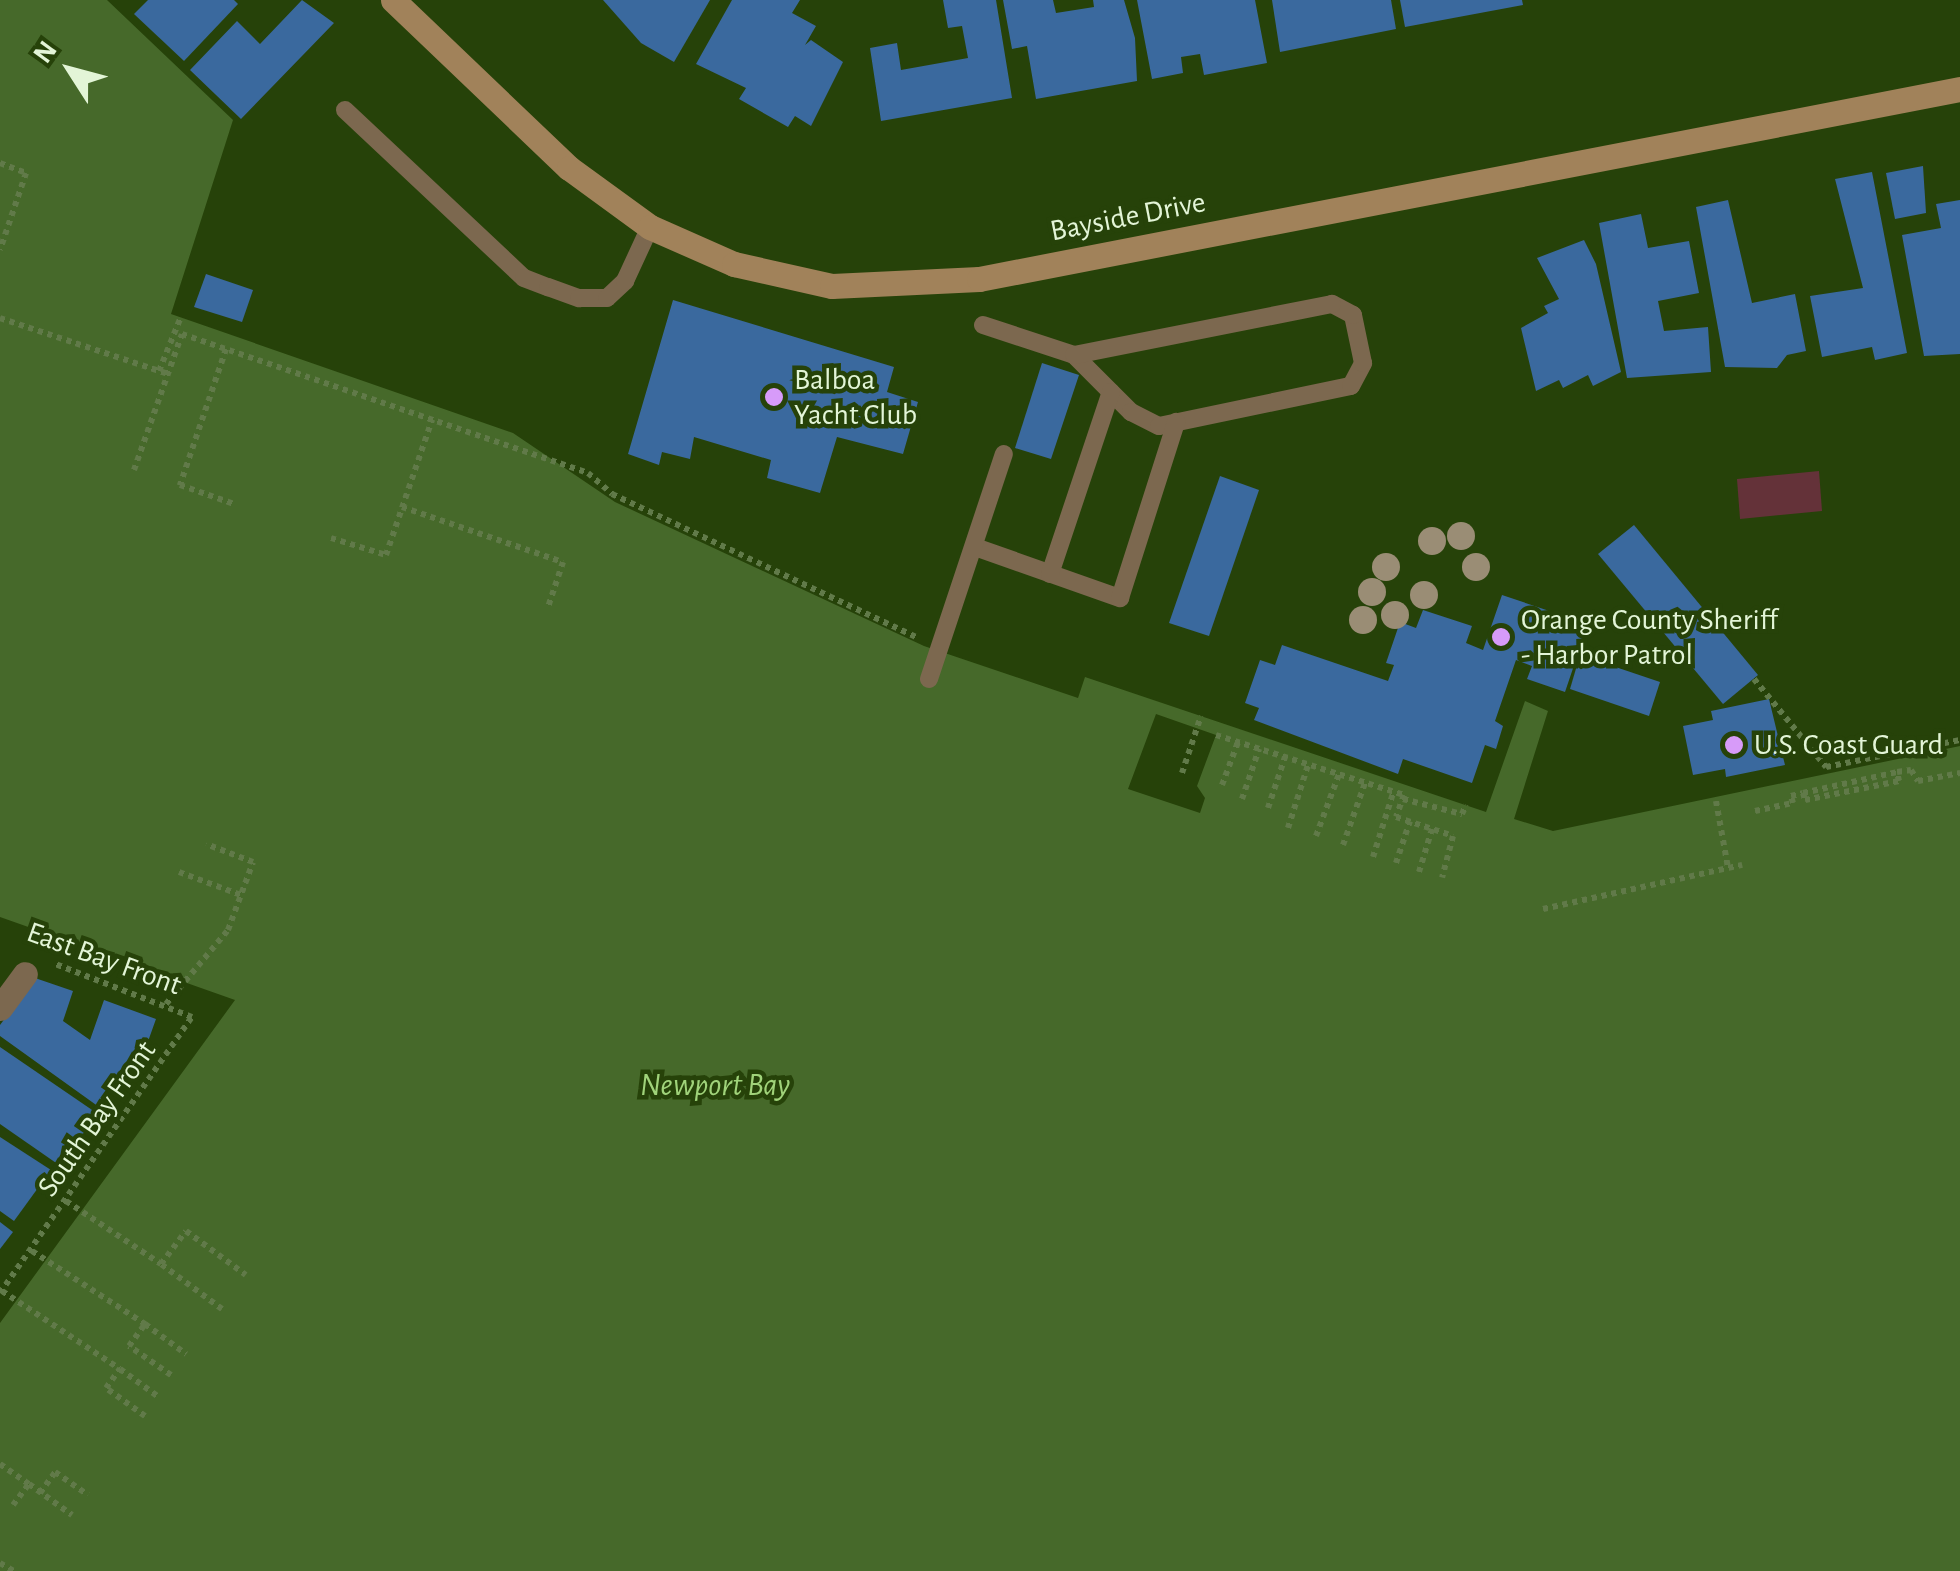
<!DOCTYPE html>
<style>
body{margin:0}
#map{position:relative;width:1960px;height:1571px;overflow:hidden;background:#264209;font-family:"Alegreya Sans",sans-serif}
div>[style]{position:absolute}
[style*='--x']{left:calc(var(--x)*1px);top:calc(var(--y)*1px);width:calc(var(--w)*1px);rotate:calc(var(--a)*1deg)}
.green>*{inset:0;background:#643239}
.water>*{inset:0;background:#46692a}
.pier>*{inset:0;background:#264209}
.building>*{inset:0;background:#3a699e}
.path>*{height:6px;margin-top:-3px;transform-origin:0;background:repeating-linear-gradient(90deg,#617a49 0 5px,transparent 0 10px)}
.service>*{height:18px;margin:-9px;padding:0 9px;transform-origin:9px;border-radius:9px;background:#7c684f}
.minor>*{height:25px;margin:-12.5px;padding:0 12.5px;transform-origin:12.5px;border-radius:12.5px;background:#7c684f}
.secondary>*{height:25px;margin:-12.5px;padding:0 12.5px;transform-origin:12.5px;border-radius:12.5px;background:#a1825a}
.trees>*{width:28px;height:28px;margin:-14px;border-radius:50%;background:#9a8d75}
.dots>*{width:28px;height:28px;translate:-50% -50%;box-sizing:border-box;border:5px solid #264209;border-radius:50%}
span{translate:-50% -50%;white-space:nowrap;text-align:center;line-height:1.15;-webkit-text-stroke:9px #264209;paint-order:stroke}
.street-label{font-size:30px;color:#e3f5d7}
.poi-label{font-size:30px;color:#e3f5d7}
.left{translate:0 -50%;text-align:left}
.water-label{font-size:32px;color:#a0d37a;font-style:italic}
.north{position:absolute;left:20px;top:20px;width:100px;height:100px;-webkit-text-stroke:8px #264209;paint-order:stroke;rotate:306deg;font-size:28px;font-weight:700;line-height:40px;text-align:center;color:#e3f5d7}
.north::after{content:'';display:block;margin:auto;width:35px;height:45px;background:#e3f5d7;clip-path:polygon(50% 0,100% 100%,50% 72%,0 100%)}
</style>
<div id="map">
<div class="green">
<i style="clip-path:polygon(1819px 471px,1822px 511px,1740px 519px,1737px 479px)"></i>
</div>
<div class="water">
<i style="clip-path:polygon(0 0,107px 0,233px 120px,171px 314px,513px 433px,615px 502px,924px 646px,1078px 698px,1085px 677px,1486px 812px,1525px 701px,1548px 711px,1514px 819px,1553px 831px,1960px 746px,1960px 1571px,0 1571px,0 1323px,235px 1000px,0 917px)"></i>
</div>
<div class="pier">
<i style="clip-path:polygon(1156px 714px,1216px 735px,1197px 786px,1205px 798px,1200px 813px,1128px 789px)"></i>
</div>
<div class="building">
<i style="clip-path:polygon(148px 0,234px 0,238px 4px,184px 61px,134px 14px)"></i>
<i style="clip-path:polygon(302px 0,334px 23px,241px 119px,190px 70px,237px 21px,260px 44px)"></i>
<i style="clip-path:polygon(603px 0,710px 0,674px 62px,641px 43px)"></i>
<i style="clip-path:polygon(732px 0,800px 0,792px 13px,816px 26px,805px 45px,811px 40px,843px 62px,811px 126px,795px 116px,788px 127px,739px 99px,746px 88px,696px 64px)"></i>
<i style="clip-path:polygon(943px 0,996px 0,1012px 98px,881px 121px,870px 48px,897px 43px,901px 70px,968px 58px,962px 26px,948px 28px)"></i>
<i style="clip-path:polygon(1003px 0,1053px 0,1056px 13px,1094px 7px,1093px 0,1124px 0,1135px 38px,1137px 81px,1036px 99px,1027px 46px,1012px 49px)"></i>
<i style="clip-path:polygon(1137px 0,1255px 0,1267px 63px,1204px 75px,1200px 54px,1181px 57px,1183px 73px,1152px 79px)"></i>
<i style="clip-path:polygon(1272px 0,1391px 0,1396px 29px,1280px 52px)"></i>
<i style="clip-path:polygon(1400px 0,1522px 0,1523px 5px,1405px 27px)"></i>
<i style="clip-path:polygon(1923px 166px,1926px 213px,1895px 219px,1886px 173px)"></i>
<i style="clip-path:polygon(1872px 172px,1907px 353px,1875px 360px,1872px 347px,1822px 357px,1810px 296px,1863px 288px,1835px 179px)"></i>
<i style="clip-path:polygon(1728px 200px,1752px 303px,1795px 294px,1806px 351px,1787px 355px,1777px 368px,1725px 367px,1696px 207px)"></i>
<i style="clip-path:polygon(1960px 200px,1960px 354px,1924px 356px,1902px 235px,1941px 228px,1936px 204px)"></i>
<i style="clip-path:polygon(1641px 214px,1648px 248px,1689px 241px,1699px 293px,1658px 301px,1664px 331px,1708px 327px,1711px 372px,1627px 378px,1599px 223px)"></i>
<i style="clip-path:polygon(1584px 240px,1596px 264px,1621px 372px,1593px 386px,1588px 375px,1563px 388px,1559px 380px,1536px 391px,1521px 328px,1548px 313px,1544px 306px,1559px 299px,1537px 258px)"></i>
<i style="clip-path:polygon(206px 274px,253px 290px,242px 322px,194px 307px)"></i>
<i style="clip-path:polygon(673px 300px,894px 367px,887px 392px,918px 402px,903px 454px,837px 437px,820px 493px,767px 478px,771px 460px,694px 437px,690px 459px,662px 452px,659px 465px,628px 454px)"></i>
<i style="clip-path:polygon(1042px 363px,1079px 375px,1051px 459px,1015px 448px)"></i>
<i style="clip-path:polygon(1220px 476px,1259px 490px,1209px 636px,1169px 623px)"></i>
<i style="clip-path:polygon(1634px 525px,1758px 675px,1723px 704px,1598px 554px)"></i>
<i style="clip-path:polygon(1502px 595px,1588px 624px,1565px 692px,1527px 679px,1532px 666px,1516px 660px,1495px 721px,1503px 726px,1496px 749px,1485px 745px,1472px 783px,1403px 759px,1398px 774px,1254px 720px,1259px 708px,1245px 703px,1260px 660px,1275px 665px,1282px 645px,1388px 681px,1394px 665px,1386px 663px,1400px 622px,1416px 628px,1423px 610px,1472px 626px,1466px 643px,1483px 650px)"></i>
<i style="clip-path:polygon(1580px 655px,1660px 682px,1649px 716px,1570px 689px)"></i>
<i style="clip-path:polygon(1769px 699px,1785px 765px,1726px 777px,1725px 769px,1693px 775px,1683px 726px,1713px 720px,1711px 711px)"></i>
<i style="clip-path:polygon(35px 978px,73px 991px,63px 1021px,90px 1040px,104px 1000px,156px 1019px,141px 1061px,134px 1058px,99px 1107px,0 1036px,0 1025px)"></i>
<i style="clip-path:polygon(0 1047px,98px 1114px,59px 1165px,0 1124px)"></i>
<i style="clip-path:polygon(0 1137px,51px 1170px,14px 1221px,0 1211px)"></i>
<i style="clip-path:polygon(0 1222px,13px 1232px,0 1249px)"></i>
</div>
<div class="path">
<i style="--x:0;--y:163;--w:28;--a:21"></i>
<i style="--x:26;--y:173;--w:81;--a:108.7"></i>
<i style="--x:0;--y:318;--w:177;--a:18.4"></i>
<i style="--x:226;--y:349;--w:144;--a:108.7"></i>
<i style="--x:180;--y:485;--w:57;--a:19.4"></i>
<i style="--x:159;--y:371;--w:56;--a:-68"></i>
<i style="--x:134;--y:470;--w:144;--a:-70.6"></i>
<i style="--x:182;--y:334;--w:429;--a:18.9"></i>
<i style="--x:588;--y:473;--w:32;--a:41"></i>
<i style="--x:612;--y:494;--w:336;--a:25.2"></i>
<i style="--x:402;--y:507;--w:170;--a:18.9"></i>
<i style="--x:563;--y:562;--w:47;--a:108.4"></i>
<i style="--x:331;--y:538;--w:58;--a:17.2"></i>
<i style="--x:386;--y:555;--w:143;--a:-71.2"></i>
<i style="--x:1754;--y:679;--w:114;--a:50.7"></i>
<i style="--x:1826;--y:767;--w:137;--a:-11.4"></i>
<i style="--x:1216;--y:735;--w:197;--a:17.7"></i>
<i style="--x:1404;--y:795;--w:23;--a:110"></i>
<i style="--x:1396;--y:817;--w:60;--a:18.4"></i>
<i style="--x:1453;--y:836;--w:43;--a:104.7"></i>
<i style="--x:1182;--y:773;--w:60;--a:-71.6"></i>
<i style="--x:1222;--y:785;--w:46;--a:-69.6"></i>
<i style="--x:1803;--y:793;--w:96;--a:-12.6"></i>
<i style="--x:1242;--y:799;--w:53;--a:-71.2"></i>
<i style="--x:1403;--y:799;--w:61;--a:14.3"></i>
<i style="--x:1462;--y:814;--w:10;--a:-66"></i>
<i style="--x:1716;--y:801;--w:68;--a:79.8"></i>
<i style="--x:1268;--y:808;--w:54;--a:-71.6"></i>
<i style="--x:1755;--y:811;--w:39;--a:-12"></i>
<i style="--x:1793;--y:803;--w:7;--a:-106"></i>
<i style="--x:1791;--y:796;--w:12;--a:-14"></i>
<i style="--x:1803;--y:793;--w:7;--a:74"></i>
<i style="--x:1805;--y:800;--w:96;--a:-11.4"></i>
<i style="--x:1899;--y:781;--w:9;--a:-103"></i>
<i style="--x:1897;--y:772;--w:14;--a:-8"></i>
<i style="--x:1911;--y:770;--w:13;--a:58"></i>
<i style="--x:1918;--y:781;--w:43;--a:-10.8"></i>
<i style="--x:1288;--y:828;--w:66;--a:-72.4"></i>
<i style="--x:1316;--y:836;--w:66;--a:-69.6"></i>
<i style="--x:1343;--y:845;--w:66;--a:-70.5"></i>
<i style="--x:1373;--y:857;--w:67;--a:-72.6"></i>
<i style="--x:1396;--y:863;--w:44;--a:-71.6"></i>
<i style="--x:179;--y:872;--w:66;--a:20.4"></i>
<i style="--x:1419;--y:872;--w:45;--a:-73.2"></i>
<i style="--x:1543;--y:909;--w:204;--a:-12.5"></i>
<i style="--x:166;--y:1004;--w:97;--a:-50"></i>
<i style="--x:228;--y:930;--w:72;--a:-69.8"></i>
<i style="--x:253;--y:862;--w:50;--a:-159"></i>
<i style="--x:66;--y:1201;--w:114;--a:33.6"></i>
<i style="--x:32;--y:1251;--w:135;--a:32.9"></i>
<i style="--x:2;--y:1291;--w:141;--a:33.5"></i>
<i style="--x:0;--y:1293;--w:336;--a:-55.2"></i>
<i style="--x:192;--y:1017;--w:149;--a:-158.8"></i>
<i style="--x:222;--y:1309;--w:76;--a:-143.6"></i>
<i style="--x:161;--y:1264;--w:41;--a:-52.9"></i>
<i style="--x:186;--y:1231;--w:74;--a:36.3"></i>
<i style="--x:171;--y:1375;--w:51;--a:-145.4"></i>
<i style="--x:129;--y:1346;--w:27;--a:-54"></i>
<i style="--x:145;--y:1324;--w:51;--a:36.2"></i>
<i style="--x:145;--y:1416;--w:48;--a:-144.3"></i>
<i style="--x:106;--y:1388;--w:24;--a:-54"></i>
<i style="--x:120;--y:1369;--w:49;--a:35.9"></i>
<i style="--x:0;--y:1464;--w:35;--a:35"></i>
<i style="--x:40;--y:1493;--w:26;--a:-54"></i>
<i style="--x:55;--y:1472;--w:40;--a:34.9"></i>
<i style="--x:13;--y:1505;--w:26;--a:-53"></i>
<i style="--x:29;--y:1484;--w:53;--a:35.8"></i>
<i style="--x:0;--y:1563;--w:16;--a:30"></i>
</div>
<div class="service">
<i style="--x:345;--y:110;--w:245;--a:43.2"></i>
<i style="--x:524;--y:278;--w:26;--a:21"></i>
<i style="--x:548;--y:287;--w:33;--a:20"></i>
<i style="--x:579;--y:298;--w:28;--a:0"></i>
<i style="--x:607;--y:298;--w:25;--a:-43"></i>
<i style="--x:625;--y:281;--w:60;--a:-65.2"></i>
<i style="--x:983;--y:325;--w:96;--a:18.2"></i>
<i style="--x:1074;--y:355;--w:81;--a:45"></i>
<i style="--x:1131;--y:412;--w:31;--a:27"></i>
<i style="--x:1159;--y:426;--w:196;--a:-11.8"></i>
<i style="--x:1351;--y:386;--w:26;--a:-62"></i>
<i style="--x:1363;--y:363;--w:49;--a:-101.8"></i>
<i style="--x:1353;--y:315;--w:24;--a:-152"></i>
<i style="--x:1332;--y:304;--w:263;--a:168.8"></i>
<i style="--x:975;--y:547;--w:154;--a:19.4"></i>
<i style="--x:1120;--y:598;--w:185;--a:-72.3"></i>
<i style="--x:1050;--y:574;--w:192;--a:-71.5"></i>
<i style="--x:929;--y:679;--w:237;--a:-71.6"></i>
</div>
<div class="minor">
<i style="--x:0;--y:1008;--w:42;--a:-53.7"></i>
</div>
<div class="secondary">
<i style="--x:393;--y:0;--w:243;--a:43.7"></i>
<i style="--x:569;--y:168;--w:100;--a:36.1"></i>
<i style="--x:650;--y:227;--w:92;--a:23.8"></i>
<i style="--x:734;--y:264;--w:100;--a:12.7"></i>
<i style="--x:832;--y:286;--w:147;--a:-2.7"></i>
<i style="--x:979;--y:279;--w:999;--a:-10.96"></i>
</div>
<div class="trees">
<i style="left:1461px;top:536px"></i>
<i style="left:1432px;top:541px"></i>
<i style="left:1386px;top:567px"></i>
<i style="left:1476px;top:567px"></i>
<i style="left:1372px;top:592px"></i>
<i style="left:1424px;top:595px"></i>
<i style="left:1395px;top:615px"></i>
<i style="left:1363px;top:620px"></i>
</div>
<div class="dots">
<i style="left:774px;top:397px;background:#d79bf9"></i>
<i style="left:1501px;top:637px;background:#d79bf9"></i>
<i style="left:1734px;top:745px;background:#d79bf9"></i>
</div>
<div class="street-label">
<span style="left:1128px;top:217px;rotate:-11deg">Bayside Drive</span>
<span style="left:104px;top:959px;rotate:20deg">East Bay Front</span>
<span style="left:97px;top:1119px;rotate:-55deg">South Bay Front</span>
</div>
<div class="poi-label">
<span class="left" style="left:794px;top:397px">Balboa<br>Yacht Club</span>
<span class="left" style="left:1521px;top:637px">Orange County Sheriff<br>- Harbor Patrol</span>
<span class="left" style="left:1754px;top:745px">U.S. Coast Guard</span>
</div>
<div class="water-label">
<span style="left:715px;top:1085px">Newport Bay</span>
</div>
<div class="north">N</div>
</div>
